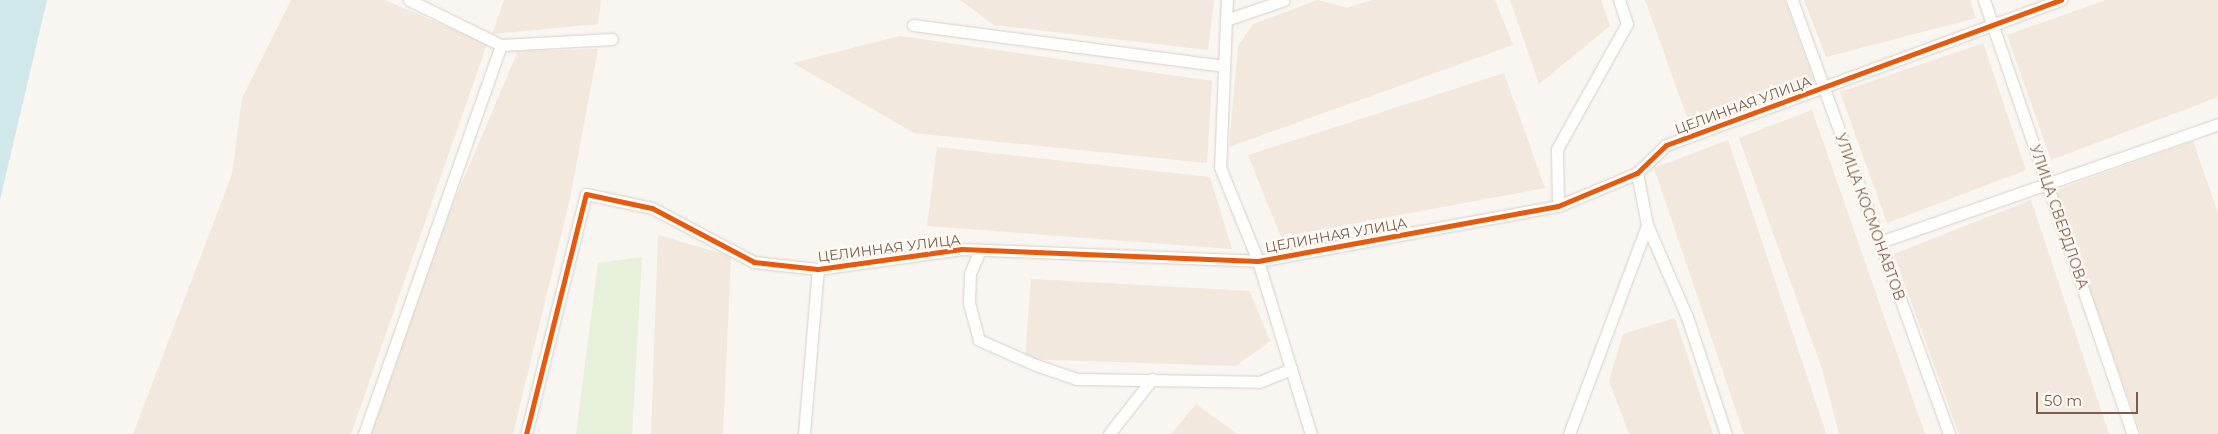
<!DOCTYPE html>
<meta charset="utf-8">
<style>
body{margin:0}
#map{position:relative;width:2218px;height:434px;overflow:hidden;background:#f9f5f0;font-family:Montserrat,sans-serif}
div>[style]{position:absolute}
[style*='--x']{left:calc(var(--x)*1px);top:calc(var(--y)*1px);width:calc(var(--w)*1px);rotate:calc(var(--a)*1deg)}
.residential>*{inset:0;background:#f2e8de}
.green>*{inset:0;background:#e7f0db}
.water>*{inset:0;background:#d0e8ea}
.roads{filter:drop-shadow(0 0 1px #d7d1cb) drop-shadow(0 0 1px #d7d1cb)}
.minor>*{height:11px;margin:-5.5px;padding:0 5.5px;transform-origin:5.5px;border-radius:5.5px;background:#fefefd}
.cycleway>*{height:5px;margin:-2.5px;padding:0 2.5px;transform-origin:2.5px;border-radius:2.5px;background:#e8590c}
span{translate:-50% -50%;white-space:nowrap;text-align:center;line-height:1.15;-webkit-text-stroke:4.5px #fffaf3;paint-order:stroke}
.street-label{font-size:14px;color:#7a5c4d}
.scale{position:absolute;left:2036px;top:392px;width:102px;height:22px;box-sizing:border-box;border:2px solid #7a5c4d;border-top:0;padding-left:6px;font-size:15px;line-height:18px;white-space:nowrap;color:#7a5c4d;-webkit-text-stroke:4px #fffaf3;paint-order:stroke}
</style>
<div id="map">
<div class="residential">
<i style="clip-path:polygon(291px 0,385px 0,487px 44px,351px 434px,133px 434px,232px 174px,242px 98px)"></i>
<i style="clip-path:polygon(504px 0,601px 0,598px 24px,492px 34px)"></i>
<i style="clip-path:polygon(960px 0,1214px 0,1208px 50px,994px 25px)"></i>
<i style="clip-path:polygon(1318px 0,1347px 8px,1372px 0,1495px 0,1513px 45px,1229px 147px,1238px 46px,1253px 24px)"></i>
<i style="clip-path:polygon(1510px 0,1601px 0,1610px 26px,1539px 84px)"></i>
<i style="clip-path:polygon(1645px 0,1785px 0,1814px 81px,1687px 117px)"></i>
<i style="clip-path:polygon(1804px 0,1970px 0,1976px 18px,1826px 57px)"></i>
<i style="clip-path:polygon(2106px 0,2218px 0,2218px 97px,2051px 160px,2007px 35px)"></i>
<i style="clip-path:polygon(900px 36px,1212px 81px,1207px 163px,914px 133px,793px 63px)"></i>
<i style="clip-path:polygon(1983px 43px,2026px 170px,1887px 223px,1840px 92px)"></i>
<i style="clip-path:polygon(598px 49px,570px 198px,513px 434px,371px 434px,447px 218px,518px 51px)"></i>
<i style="clip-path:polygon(1504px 73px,1545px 188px,1281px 237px,1248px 155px)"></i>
<i style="clip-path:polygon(1812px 110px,1925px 434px,1839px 434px,1823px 372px,1739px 138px)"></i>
<i style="clip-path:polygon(1728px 140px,1824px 427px,1826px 434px,1744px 434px,1654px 168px)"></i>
<i style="clip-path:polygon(2193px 141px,2218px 213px,2218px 434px,2141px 434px,2054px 191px)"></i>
<i style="clip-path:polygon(937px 147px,1210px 177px,1232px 249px,927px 226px)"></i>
<i style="clip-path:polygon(2031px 200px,2109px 434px,1959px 434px,1894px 254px)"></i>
<i style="clip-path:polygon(658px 235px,731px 256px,723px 434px,651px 434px)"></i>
<i style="clip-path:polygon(1031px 279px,1250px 291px,1270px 341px,1236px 366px,1025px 359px)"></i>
<i style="clip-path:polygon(1675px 318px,1713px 434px,1629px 434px,1609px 381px,1623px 334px)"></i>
<i style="clip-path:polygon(1196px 404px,1237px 434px,1171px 434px)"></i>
</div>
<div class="green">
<i style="clip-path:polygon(642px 257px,632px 434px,576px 434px,598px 263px)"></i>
</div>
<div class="water">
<i style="clip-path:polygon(0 0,47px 0,0 200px)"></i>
</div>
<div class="roads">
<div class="minor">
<i style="--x:409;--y:0;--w:102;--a:26.1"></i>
<i style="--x:501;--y:45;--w:111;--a:-3.1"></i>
<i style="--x:1227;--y:0;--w:20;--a:93"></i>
<i style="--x:1226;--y:20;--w:61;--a:-19"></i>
<i style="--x:1792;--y:0;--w:462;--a:70.1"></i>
<i style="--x:1984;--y:0;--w:459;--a:71.1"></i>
<i style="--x:1226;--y:20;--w:147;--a:92.3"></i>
<i style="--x:1220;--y:167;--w:101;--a:68"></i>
<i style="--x:1258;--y:261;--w:181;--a:73"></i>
<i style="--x:913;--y:25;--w:314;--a:7.5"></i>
<i style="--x:1637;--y:173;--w:53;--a:79.1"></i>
<i style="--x:1647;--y:225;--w:100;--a:66.5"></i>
<i style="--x:1687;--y:317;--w:123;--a:71.6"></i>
<i style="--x:1558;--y:206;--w:57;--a:-91"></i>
<i style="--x:1557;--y:149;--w:143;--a:-60.8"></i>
<i style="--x:1627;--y:24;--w:25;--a:-108"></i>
<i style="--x:1880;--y:242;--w:358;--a:-19.2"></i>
<i style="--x:980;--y:250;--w:26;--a:113"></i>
<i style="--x:970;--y:274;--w:29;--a:92"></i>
<i style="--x:969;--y:303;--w:38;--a:75"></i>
<i style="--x:979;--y:340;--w:62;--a:23.7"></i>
<i style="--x:1036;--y:365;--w:43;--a:18.9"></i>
<i style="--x:1077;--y:379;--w:182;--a:0.9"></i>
<i style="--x:1259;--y:382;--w:35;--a:-22"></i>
<i style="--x:364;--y:434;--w:412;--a:-70.6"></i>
<i style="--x:526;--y:434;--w:247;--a:-76"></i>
<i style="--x:586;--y:194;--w:67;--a:12"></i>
<i style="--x:652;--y:208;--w:115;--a:27.9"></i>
<i style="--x:754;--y:262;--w:64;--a:6.2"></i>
<i style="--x:818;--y:269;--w:145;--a:-7.9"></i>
<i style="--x:962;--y:249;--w:296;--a:2.3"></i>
<i style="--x:1258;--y:261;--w:305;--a:-10.4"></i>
<i style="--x:1558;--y:206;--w:86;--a:-22.7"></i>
<i style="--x:1637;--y:173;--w:40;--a:-44"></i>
<i style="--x:1666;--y:145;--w:421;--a:-20.2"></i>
<i style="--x:804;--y:434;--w:166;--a:-85.2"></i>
<i style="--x:1109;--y:434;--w:70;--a:-52"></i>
<i style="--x:1569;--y:434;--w:223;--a:-69.5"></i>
</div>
</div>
<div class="cycleway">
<i style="--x:526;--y:434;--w:247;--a:-76"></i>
<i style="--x:586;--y:194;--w:67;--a:12"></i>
<i style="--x:652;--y:208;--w:115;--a:27.9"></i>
<i style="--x:754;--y:262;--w:64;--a:6.2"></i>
<i style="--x:818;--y:269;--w:145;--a:-7.9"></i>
<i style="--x:962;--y:249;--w:296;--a:2.3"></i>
<i style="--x:1258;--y:261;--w:305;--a:-10.4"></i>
<i style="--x:1558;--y:206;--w:86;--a:-22.7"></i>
<i style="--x:1637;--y:173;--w:40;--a:-44"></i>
<i style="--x:1666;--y:145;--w:421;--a:-20.2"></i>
</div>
<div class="street-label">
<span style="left:1743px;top:105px;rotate:-20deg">ЦЕЛИННАЯ УЛИЦА</span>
<span style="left:1870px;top:217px;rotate:70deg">УЛИЦА КОСМОНАВТОВ</span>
<span style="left:2059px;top:217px;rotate:71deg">УЛИЦА СВЕРДЛОВА</span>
<span style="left:1336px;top:235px;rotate:-10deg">ЦЕЛИННАЯ УЛИЦА</span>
<span style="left:889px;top:248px;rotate:-7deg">ЦЕЛИННАЯ УЛИЦА</span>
</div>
<div class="scale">50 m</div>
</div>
